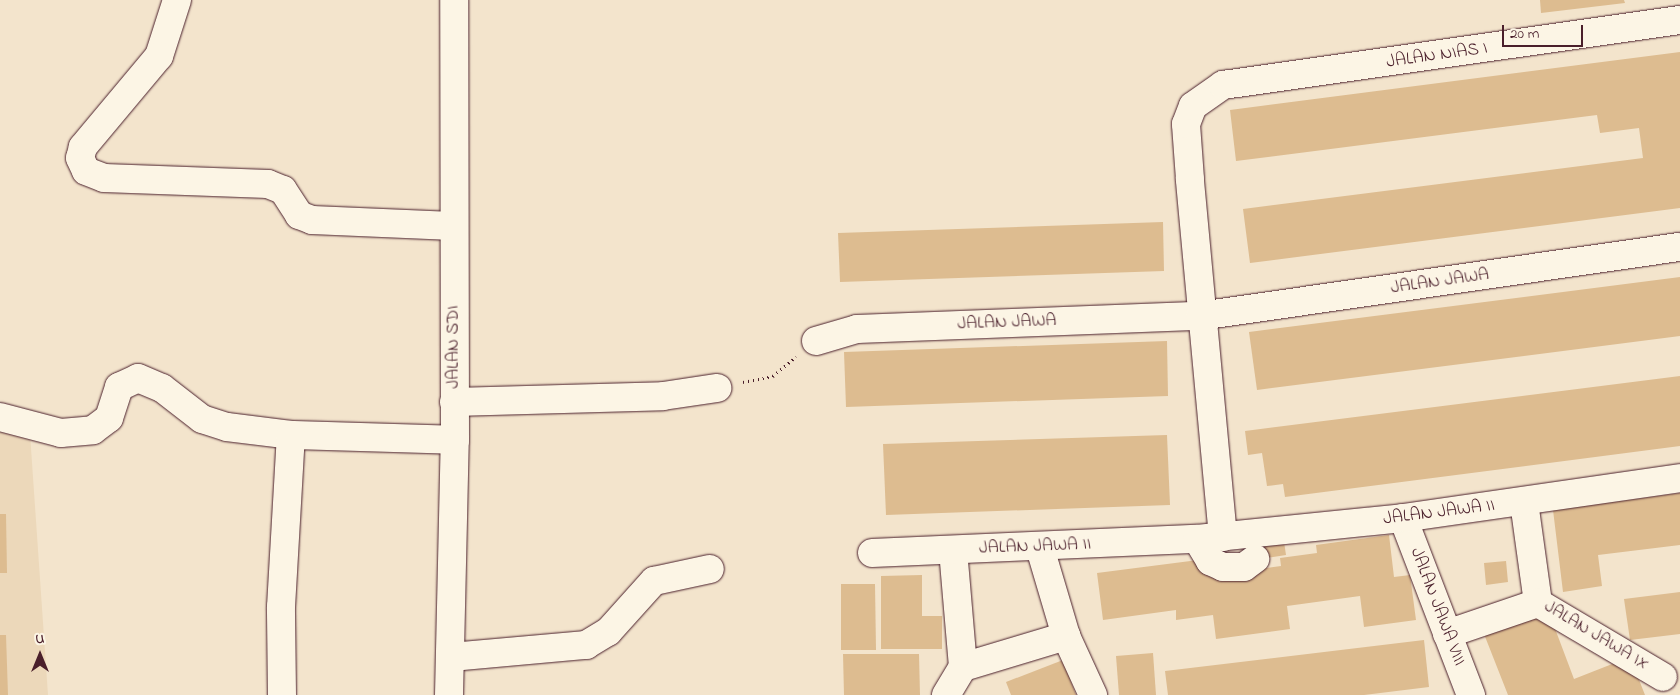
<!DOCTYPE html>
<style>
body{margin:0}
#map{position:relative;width:1680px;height:695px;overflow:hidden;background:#f3e4cc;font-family:"Indie Flower",sans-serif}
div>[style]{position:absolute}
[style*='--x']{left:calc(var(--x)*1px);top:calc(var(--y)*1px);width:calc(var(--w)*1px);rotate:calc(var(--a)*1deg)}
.built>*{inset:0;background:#ecd8ba}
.building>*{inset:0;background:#ddbc90}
.path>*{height:3px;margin-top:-1.5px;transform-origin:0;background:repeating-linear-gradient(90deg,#4a1f2b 0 1px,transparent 0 5px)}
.roads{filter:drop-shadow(0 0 1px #4a1f2b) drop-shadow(0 0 1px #4a1f2b)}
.minor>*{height:28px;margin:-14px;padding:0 14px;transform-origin:14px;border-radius:14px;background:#fcf5e5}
span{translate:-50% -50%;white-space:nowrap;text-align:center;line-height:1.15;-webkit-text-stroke:4px #fcf5e5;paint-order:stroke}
.street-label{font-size:18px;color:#4a1f2b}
.north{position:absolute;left:15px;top:630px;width:50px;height:50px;-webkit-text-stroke:4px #fcf5e5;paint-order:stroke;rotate:0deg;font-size:14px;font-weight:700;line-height:20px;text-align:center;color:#4a1f2b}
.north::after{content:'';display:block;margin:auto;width:18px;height:22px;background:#4a1f2b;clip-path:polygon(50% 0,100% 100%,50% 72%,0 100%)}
.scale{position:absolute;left:1502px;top:25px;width:81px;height:22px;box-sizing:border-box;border:2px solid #4a1f2b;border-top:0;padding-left:6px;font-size:15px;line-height:18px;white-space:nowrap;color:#4a1f2b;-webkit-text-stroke:4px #fcf5e5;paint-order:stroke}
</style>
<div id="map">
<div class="built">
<i style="clip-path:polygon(29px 419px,48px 695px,0 695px,0 423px)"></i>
</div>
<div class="building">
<i style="clip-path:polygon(1540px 0,1624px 0,1625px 3px,1541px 13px)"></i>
<i style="clip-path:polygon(1680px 52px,1680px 208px,1250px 263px,1243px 209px,1643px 158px,1639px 128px,1600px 133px,1597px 115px,1236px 161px,1230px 110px)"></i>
<i style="clip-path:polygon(1163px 222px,1164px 271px,840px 282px,838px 233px)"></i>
<i style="clip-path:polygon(1680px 277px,1680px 336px,1257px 390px,1249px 332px)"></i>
<i style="clip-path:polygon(1167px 341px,1168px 396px,846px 407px,844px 352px)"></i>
<i style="clip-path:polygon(1680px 376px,1680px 446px,1285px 497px,1283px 484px,1267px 486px,1262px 453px,1248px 455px,1245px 431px)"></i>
<i style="clip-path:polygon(1167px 435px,1170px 505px,886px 515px,883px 444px)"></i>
<i style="clip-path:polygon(1680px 493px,1680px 545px,1598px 555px,1602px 586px,1563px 592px,1553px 510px)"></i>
<i style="clip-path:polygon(0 514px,6px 514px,7px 573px,0 573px)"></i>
<i style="clip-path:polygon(1283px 535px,1286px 555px,1266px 558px,1263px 538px)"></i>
<i style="clip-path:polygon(1389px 535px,1394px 577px,1410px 575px,1416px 620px,1364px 627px,1360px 596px,1287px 606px,1290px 629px,1216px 639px,1213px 615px,1176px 620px,1176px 610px,1103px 620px,1097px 573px,1206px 559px,1208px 576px,1281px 566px,1280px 558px,1317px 553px,1316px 545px)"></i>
<i style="clip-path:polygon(1506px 561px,1508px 582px,1486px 585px,1484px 563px)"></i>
<i style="clip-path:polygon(922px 575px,922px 616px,942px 616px,942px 649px,881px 649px,881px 576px)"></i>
<i style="clip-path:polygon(841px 584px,875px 584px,876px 650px,841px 650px)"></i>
<i style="clip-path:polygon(1680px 592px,1680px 634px,1630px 640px,1624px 599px)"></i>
<i style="clip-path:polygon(1548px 610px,1574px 679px,1630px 657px,1645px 695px,1508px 695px,1484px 634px)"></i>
<i style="clip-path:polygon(0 635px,6px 635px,8px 695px,0 695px)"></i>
<i style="clip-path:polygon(1424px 640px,1429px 687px,1364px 695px,1168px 695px,1165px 671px)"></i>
<i style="clip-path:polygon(1153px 653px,1156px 695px,1119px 695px,1116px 656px)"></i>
<i style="clip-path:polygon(843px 654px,919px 654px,920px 695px,844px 695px)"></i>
<i style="clip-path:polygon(1063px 660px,1076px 695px,1011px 695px,1006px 682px)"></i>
</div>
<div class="path">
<i style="--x:743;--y:382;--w:31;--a:-11"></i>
<i style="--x:773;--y:376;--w:30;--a:-40"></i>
</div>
<div class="roads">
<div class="minor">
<i style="--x:177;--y:0;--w:59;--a:107.8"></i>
<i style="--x:159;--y:56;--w:119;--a:129.9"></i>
<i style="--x:83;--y:147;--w:11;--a:105"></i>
<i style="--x:80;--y:158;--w:14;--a:65"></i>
<i style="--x:86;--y:171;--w:19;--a:21"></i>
<i style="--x:104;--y:178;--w:164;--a:2.1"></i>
<i style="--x:268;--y:184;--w:16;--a:22"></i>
<i style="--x:283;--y:190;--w:30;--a:57"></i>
<i style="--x:299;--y:215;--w:14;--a:21"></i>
<i style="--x:312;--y:220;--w:141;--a:2.4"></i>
<i style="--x:816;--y:341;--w:43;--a:-16.3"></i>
<i style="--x:857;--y:329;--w:343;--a:-2.2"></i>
<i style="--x:1200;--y:316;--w:485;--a:-8.2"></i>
<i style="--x:454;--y:402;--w:209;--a:-1.6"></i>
<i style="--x:663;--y:396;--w:55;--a:-8.4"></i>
<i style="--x:0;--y:417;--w:63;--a:14.7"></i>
<i style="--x:61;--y:433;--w:32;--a:-5"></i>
<i style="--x:93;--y:430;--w:20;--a:-37"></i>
<i style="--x:109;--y:418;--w:33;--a:-72"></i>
<i style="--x:119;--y:387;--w:21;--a:-25"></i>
<i style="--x:138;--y:378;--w:26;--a:23"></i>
<i style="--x:162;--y:388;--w:51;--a:37.8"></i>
<i style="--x:202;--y:419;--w:26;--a:18"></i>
<i style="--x:227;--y:427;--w:64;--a:7.1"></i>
<i style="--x:291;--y:435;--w:164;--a:1.7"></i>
<i style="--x:1524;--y:502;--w:102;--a:82.1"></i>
<i style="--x:1538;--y:603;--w:145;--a:30.6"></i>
<i style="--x:1403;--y:518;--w:190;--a:69"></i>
<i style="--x:1223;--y:537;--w:360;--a:-95.3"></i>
<i style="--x:1190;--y:179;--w:55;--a:-94.2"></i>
<i style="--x:1186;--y:124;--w:19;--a:-69"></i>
<i style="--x:1193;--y:106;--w:37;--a:-35"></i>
<i style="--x:1223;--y:85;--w:462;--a:-8.1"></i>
<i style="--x:1197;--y:539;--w:26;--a:59"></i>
<i style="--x:1210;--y:561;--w:14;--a:25"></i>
<i style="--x:1223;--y:567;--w:21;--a:0"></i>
<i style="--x:1244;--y:567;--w:14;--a:-36"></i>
<i style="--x:1040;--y:548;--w:92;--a:73.5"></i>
<i style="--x:1066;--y:636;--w:65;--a:65.4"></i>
<i style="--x:953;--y:550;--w:117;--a:85.1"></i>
<i style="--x:963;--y:667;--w:108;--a:-16.8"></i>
<i style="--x:872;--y:553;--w:325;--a:-2.5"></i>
<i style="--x:1197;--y:539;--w:207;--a:-5.8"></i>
<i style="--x:1403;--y:518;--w:280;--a:-8.2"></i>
<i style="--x:1447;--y:634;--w:96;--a:-18.8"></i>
<i style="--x:451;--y:657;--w:136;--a:-5.1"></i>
<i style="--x:586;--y:645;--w:26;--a:-31"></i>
<i style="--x:608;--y:632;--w:69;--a:-48"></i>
<i style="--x:654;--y:581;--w:57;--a:-12.1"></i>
<i style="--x:282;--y:695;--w:88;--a:-90.7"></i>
<i style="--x:281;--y:607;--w:172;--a:-86.7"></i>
<i style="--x:449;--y:695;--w:255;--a:-88.7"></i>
<i style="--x:455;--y:440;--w:440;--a:-90.1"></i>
<i style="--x:946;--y:695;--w:33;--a:-59"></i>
</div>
</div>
<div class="street-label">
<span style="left:1437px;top:56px;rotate:-8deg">JALAN NIAS I</span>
<span style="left:1440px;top:282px;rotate:-8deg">JALAN JAWA</span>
<span style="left:1007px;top:323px;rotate:-2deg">JALAN JAWA</span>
<span style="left:454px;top:347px;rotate:-90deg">JALAN SDI</span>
<span style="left:1439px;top:513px;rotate:-7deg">JALAN JAWA II</span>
<span style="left:1035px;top:547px;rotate:-2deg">JALAN JAWA II</span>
<span style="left:1437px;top:607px;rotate:69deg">JALAN JAWA VIII</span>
<span style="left:1596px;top:636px;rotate:31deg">JALAN JAWA IX</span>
</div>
<div class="north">U</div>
<div class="scale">20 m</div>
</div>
